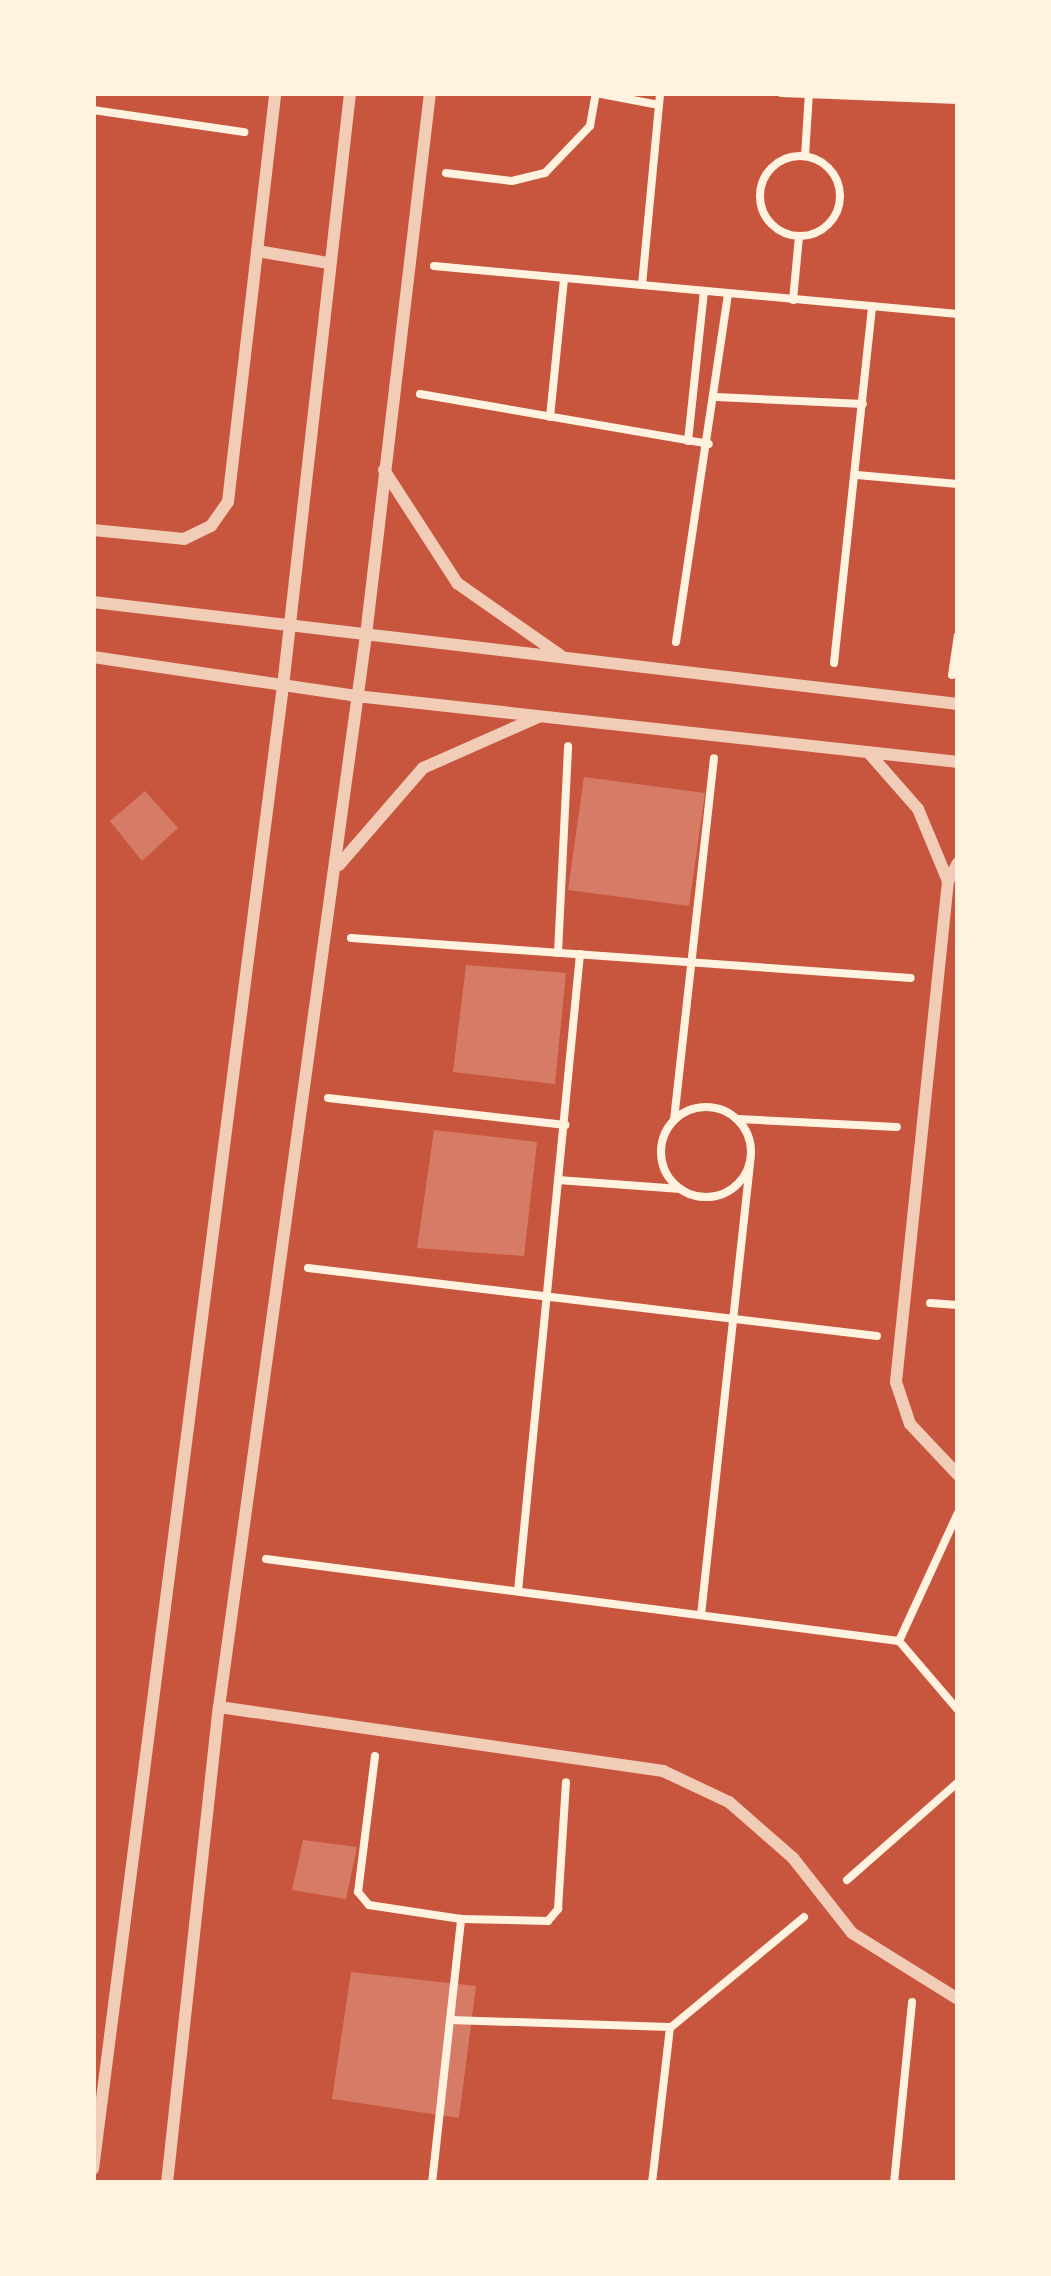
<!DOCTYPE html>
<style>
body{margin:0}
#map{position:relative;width:1051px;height:2276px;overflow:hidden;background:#c8553d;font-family:Roboto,sans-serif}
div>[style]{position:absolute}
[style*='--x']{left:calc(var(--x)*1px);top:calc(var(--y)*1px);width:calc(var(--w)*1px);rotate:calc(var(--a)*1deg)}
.building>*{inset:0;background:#d67c66}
.path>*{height:8px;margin:-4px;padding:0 4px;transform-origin:4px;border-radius:4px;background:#fff3e0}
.path>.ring{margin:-4px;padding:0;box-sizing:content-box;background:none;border:8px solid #fff3e0;border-radius:50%}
.minor>*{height:12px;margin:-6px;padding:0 6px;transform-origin:6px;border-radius:6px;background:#f1ccb7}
span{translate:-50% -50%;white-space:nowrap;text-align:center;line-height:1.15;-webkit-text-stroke:9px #fff3e0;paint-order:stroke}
.frame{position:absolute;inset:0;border:96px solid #fff3e0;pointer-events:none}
</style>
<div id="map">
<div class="building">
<i style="clip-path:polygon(584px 777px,705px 793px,689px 906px,568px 890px)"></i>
<i style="clip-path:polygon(145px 791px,178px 828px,142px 861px,110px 821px)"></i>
<i style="clip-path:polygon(466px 965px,566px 973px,555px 1084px,453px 1072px)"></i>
<i style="clip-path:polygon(434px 1130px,537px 1142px,524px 1256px,417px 1248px)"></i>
<i style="clip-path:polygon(303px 1840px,357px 1847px,346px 1899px,292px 1890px)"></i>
<i style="clip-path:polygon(351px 1972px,476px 1986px,459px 2118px,332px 2099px)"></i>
</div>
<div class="path">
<i style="--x:596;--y:93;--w:64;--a:10.8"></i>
<i style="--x:781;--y:93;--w:177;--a:2.3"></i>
<i style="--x:93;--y:110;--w:153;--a:8.3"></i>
<i style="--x:805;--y:156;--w:63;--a:-86.4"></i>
<i class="ring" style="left:760px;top:156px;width:72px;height:72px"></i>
<i style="--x:446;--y:173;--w:66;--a:6.9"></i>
<i style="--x:512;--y:181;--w:34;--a:-14"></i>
<i style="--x:545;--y:173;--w:65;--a:-46.2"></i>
<i style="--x:590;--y:126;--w:34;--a:-80"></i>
<i style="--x:434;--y:266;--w:526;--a:5.23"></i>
<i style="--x:642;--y:285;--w:193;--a:-84.6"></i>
<i style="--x:793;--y:300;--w:63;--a:-84.6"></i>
<i style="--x:420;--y:394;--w:293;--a:9.8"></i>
<i style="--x:716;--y:397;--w:147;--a:2.7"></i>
<i style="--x:550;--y:417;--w:139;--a:-84.2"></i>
<i style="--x:688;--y:441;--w:151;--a:-83.9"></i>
<i style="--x:857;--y:475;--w:101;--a:5.1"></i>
<i style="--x:676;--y:642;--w:352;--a:-81.5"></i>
<i style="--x:834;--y:663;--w:359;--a:-83.9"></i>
<i style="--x:952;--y:675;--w:40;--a:-81.5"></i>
<i style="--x:351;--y:938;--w:561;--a:4.09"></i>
<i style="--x:558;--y:953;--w:207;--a:-87.2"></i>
<i style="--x:328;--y:1098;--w:239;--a:6.5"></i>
<i class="ring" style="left:661px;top:1107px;width:82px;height:82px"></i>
<i style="--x:738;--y:1119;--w:159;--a:2.9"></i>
<i style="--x:674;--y:1120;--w:364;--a:-83.7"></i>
<i style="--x:558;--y:1180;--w:123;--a:4.2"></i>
<i style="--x:308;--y:1268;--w:573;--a:6.81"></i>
<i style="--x:930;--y:1303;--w:28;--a:4"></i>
<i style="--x:266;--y:1559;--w:638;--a:7.38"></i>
<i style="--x:899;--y:1641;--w:91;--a:49.5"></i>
<i style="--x:518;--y:1591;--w:640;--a:-84.44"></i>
<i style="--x:701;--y:1615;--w:454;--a:-83.8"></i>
<i style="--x:899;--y:1641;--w:141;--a:-65.3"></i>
<i style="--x:375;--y:1756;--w:137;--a:97.1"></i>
<i style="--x:358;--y:1892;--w:17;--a:50"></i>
<i style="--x:369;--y:1905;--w:93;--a:8.7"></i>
<i style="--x:461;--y:1919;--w:87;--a:1.3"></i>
<i style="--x:548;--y:1921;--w:16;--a:-50"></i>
<i style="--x:558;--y:1909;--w:127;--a:-86.4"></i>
<i style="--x:847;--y:1880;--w:148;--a:-41.4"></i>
<i style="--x:450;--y:2020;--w:220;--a:1.8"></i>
<i style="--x:432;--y:2183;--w:266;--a:-83.7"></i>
<i style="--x:652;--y:2183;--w:156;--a:-83.4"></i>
<i style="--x:670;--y:2028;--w:174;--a:-39.6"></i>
<i style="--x:894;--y:2183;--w:182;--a:-84.3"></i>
</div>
<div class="minor">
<i style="--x:257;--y:251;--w:73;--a:9.5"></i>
<i style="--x:384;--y:470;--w:135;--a:57.1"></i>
<i style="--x:457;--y:583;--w:126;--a:35"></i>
<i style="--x:93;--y:530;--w:91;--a:5.6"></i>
<i style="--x:184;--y:539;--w:30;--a:-26"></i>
<i style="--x:211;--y:526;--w:29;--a:-55"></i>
<i style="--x:228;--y:502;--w:412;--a:-83.4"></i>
<i style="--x:93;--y:602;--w:871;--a:6.73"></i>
<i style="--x:93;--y:657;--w:266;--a:8.4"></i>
<i style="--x:356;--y:696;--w:606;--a:6.26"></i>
<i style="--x:868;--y:752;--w:76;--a:48.7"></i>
<i style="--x:918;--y:809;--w:78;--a:67.4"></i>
<i style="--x:958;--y:863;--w:21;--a:119"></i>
<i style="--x:948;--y:881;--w:504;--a:95.93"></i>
<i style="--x:896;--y:1382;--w:44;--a:71.6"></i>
<i style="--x:910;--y:1424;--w:70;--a:46.7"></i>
<i style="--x:339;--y:865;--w:128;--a:-49.1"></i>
<i style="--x:423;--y:768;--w:126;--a:-23.9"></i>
<i style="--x:219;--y:1707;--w:449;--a:8.2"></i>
<i style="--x:663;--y:1771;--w:73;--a:25.2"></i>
<i style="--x:729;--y:1802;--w:85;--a:41.2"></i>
<i style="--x:793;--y:1858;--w:95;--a:51.8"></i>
<i style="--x:852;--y:1933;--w:125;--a:31.9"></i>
<i style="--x:93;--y:2169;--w:1495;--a:-82.7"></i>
<i style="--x:283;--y:686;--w:597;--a:-83.55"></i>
<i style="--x:167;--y:2183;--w:479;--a:-83.8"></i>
<i style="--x:219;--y:1707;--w:1082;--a:-82.19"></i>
<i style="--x:366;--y:635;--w:546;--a:-83.27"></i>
</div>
<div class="frame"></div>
</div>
